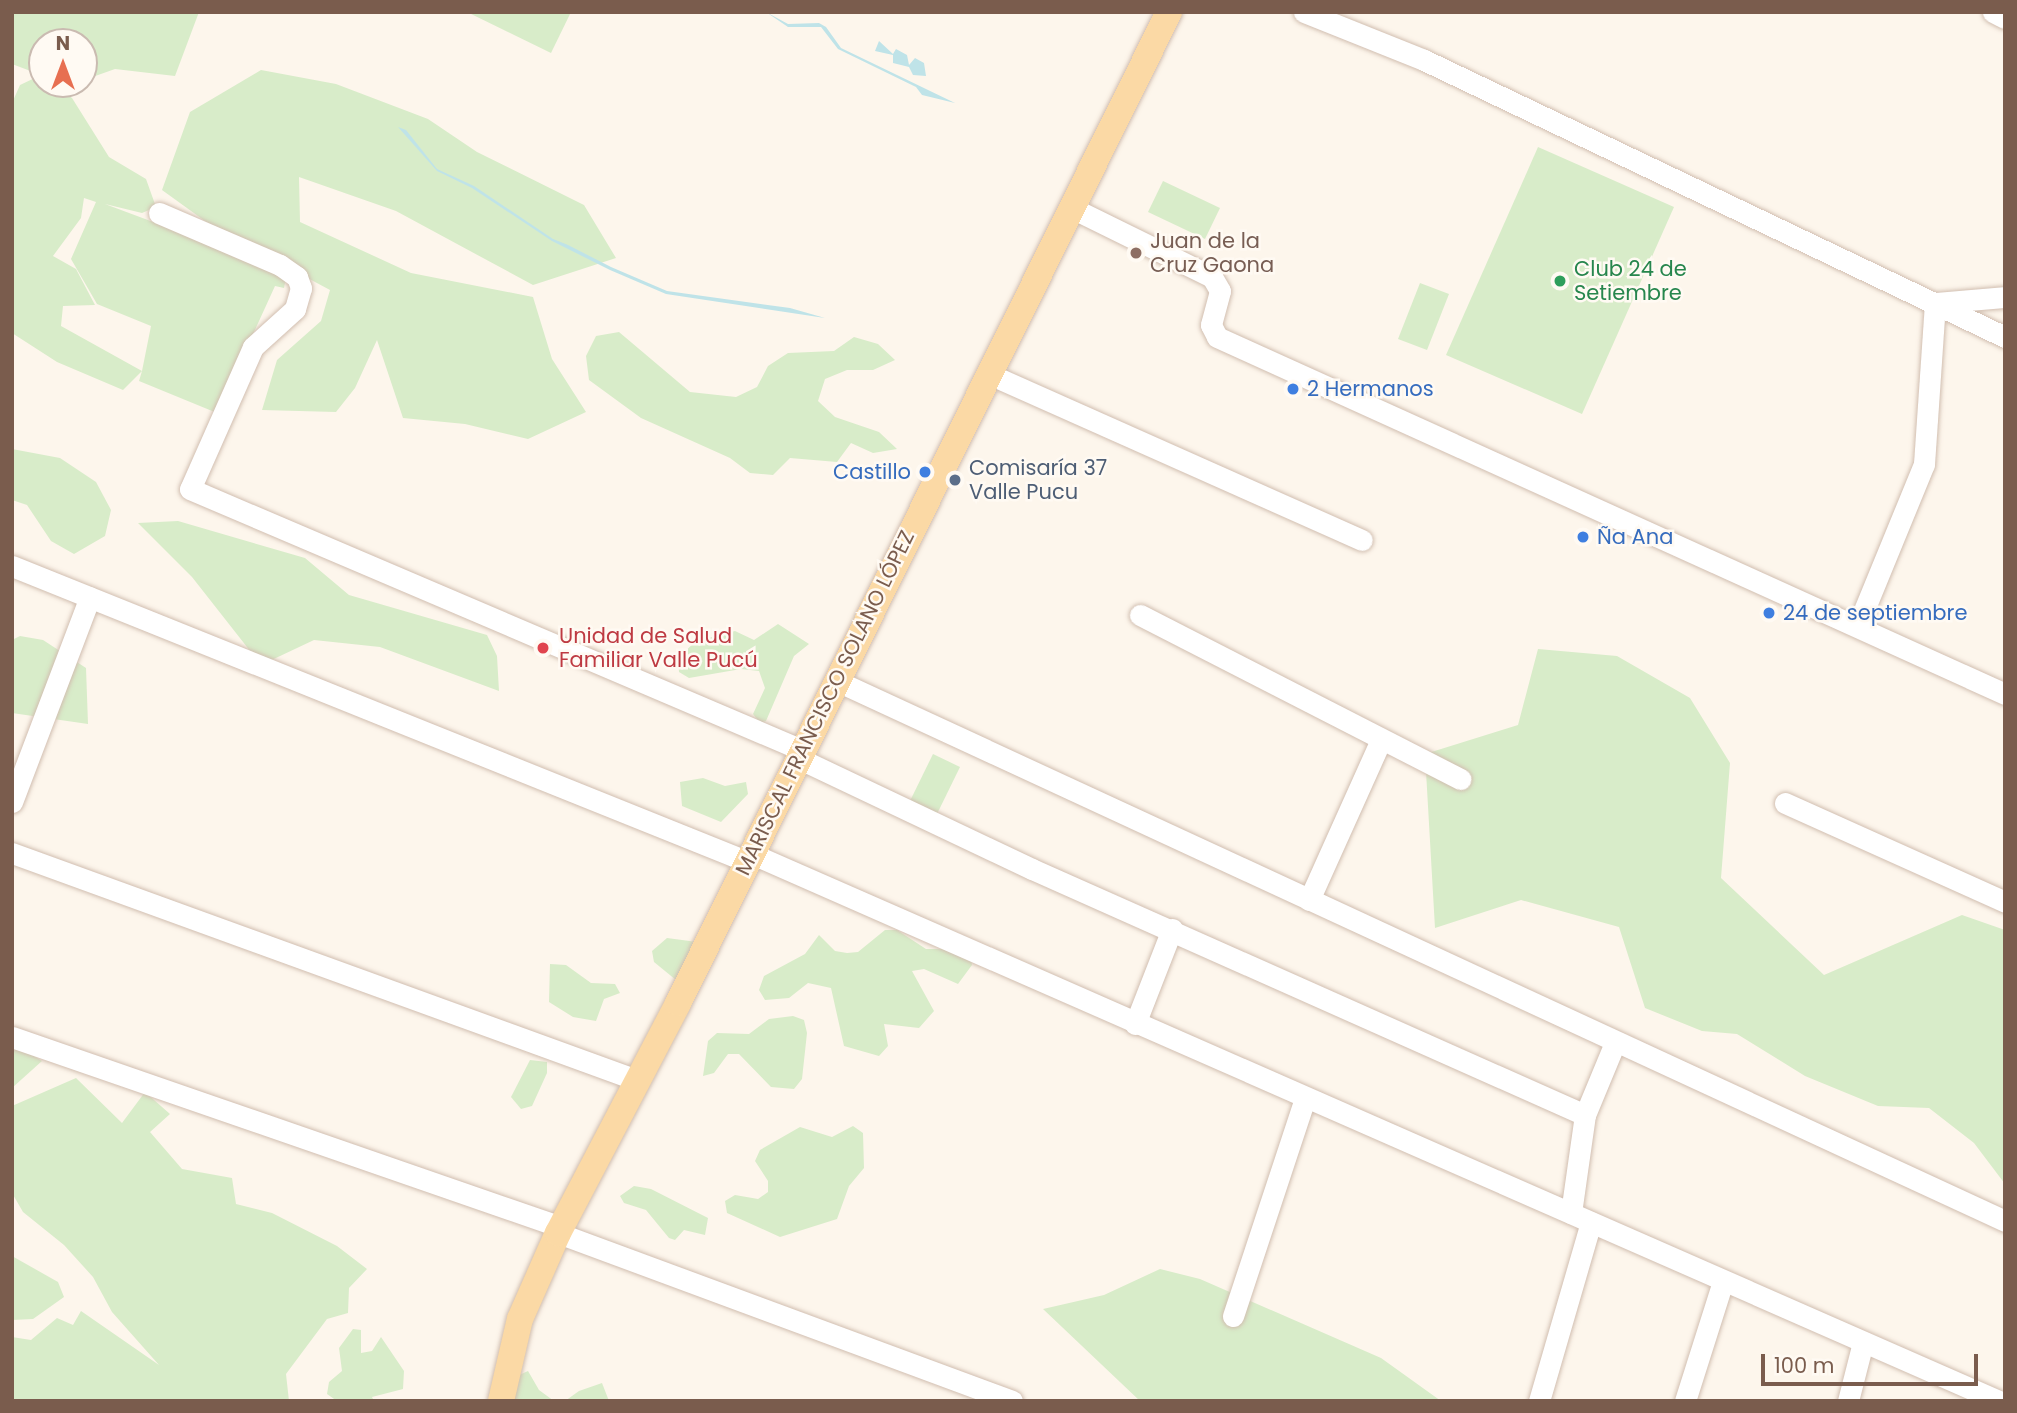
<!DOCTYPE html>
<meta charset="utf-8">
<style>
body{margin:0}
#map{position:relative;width:2017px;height:1413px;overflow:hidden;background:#fdf6ec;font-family:Poppins,sans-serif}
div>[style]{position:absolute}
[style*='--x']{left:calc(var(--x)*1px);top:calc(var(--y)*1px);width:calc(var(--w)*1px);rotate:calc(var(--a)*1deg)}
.green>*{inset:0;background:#d8ecc9}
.water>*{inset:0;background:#bfe3e8}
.roads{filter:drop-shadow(0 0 2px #d1beb0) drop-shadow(0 0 2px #d1beb0)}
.minor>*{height:21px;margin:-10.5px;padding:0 10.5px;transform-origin:10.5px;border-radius:10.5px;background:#fff}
.major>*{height:26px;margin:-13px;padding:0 13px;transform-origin:13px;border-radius:13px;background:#fbd9a5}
.dots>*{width:19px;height:19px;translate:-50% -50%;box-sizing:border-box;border:4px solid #fffaf3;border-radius:50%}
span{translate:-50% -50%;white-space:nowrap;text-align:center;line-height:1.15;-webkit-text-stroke:5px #fffaf3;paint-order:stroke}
.education-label{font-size:21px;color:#785e54}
.left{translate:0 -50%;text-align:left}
.leisure-label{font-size:21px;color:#27864d}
.shop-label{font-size:21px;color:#366cbe}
.right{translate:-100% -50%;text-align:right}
.service-label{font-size:21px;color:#4e5e75}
.health-label{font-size:21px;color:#be3a42}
.street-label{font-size:21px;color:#7a5c4d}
.frame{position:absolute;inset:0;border:14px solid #7a5c4d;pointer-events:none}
.north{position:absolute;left:28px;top:28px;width:70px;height:70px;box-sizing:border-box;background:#fffaf3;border:2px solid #cabbb1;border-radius:50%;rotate:0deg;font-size:19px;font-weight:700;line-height:28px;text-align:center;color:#7a5c4d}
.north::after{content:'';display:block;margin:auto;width:24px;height:32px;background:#e76f51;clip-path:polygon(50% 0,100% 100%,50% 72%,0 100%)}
.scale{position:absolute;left:1761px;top:1354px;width:217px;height:32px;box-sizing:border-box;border:4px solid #7a5c4d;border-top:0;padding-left:9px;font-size:21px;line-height:24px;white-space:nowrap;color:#7a5c4d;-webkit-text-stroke:5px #fffaf3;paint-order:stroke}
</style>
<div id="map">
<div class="green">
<i style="clip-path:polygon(evenodd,12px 12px,199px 12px,175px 76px,115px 69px,84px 80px,84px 42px,42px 42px,42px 84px,56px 84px,72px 98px,109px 157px,146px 179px,156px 207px,142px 213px,105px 204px,287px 272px,284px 288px,275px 286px,217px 413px,139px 381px,142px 371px,123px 390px,57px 362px,12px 333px,12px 103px,20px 85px,41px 75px,12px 64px,12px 12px,84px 198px,96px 202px,71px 259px,97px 304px,151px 326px,142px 371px,61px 326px,63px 306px,95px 305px,76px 269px,53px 256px,81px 218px,84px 198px)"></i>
<i style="clip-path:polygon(467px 12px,571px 12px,551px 53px)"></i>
<i style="clip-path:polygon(261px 70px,336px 84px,428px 119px,477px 152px,584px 205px,616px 258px,533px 285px,396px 211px,299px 177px,300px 222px,411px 273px,533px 297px,552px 359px,586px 412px,528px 439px,465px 424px,403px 418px,377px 340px,355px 388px,336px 412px,262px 410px,277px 360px,321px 321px,330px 290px,216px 229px,162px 190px,190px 112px)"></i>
<i style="clip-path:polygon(1538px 147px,1674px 207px,1582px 414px,1446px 355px)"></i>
<i style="clip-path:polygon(1163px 181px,1220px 208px,1205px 239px,1148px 212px)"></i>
<i style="clip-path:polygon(1420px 283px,1449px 294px,1427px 350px,1398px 339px)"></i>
<i style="clip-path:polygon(619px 332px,690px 392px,736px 397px,757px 387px,768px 366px,788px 353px,834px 351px,854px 337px,878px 344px,895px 360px,873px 370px,847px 370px,825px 379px,818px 401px,835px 417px,879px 432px,897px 449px,873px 453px,851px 443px,837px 462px,790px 458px,773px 475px,750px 473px,730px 458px,641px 418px,589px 380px,586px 356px,596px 336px)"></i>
<i style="clip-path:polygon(12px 449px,60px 458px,96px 482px,111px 510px,105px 536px,74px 554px,51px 541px,27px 505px,12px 500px)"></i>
<i style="clip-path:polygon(178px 521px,305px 558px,349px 595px,487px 635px,497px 656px,499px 691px,380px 647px,314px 640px,261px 665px,192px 577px,138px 523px)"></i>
<i style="clip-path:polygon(778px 624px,809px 644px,794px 656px,766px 721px,760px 723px,753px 714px,765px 688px,759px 671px,741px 669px,689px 678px,679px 672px,678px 658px,696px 641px,735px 631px,754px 640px)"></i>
<i style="clip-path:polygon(20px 636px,43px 640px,86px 668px,88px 724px,12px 713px,12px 640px)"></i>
<i style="clip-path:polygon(1538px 649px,1617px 656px,1690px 698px,1730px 763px,1721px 878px,1824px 975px,1962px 915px,2005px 930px,2005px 1184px,1974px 1143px,1929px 1108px,1878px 1106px,1805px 1076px,1737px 1034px,1702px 1031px,1645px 1008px,1619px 927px,1521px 900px,1435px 928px,1425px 754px,1518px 725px)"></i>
<i style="clip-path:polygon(933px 754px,960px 767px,936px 816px,909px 803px)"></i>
<i style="clip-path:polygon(703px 778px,725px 786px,746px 782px,748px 794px,721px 822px,682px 806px,680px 782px)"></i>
<i style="clip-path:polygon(885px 930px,897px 930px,926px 949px,960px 949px,970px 954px,972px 965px,958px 984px,924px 969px,912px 971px,934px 1011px,919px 1028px,884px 1024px,888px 1046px,879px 1056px,844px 1046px,831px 988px,808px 983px,789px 998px,765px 1000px,759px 990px,764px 976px,805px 954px,819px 935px,835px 951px,847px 953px,858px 952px)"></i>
<i style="clip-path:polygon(667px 938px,697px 942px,676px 980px,654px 962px,652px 951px)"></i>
<i style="clip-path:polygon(550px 964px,566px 965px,591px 983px,615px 984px,620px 993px,604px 999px,596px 1021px,573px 1017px,549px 1002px)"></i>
<i style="clip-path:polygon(793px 1016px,804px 1020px,807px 1033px,802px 1079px,794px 1089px,771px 1087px,739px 1054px,728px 1054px,714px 1073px,703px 1076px,708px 1041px,717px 1033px,749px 1034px,769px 1019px)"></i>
<i style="clip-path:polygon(12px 1042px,42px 1061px,12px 1088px)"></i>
<i style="clip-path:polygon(530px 1060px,547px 1062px,547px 1073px,532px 1106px,521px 1109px,511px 1097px)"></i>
<i style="clip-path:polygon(76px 1078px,122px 1123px,145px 1092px,170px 1114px,150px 1132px,182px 1169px,232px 1178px,236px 1204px,272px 1213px,337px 1246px,367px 1269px,349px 1288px,348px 1313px,327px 1319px,286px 1374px,289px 1401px,12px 1401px,12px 1337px,31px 1340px,57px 1318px,73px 1325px,81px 1311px,159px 1365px,112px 1312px,93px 1277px,64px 1245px,23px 1212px,12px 1193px,12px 1106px)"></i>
<i style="clip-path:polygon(853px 1126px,863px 1133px,864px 1168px,849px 1186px,837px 1219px,780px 1237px,727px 1213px,725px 1201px,735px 1195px,758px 1199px,768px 1192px,768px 1181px,755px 1161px,760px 1150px,800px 1127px,832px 1137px)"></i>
<i style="clip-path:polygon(634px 1186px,651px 1189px,708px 1218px,705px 1235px,684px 1230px,675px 1240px,669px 1238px,646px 1210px,624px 1203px,620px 1196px)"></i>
<i style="clip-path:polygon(12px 1256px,58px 1282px,64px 1297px,33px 1319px,12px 1320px)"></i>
<i style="clip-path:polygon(1160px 1269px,1200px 1279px,1381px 1358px,1441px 1401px,1140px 1401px,1043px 1309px,1104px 1295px)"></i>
<i style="clip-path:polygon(353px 1329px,361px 1330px,361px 1353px,372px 1351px,381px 1337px,404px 1371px,403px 1389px,372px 1397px,374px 1401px,337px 1401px,327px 1394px,329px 1382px,342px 1371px,339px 1348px)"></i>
<i style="clip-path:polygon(528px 1371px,539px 1390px,554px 1401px,511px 1401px,517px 1376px)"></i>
<i style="clip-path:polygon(602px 1383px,609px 1401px,565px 1401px,579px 1391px)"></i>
</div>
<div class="water">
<i style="clip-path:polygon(766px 12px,788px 24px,819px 23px,826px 27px,841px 48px,955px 103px,922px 95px,916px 87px,838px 49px,821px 27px,788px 27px)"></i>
<i style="clip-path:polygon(879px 41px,893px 54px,896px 49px,907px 55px,909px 65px,915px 58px,924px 63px,926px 76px,913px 75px,909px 67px,893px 63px,893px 55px,875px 51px)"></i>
<i style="clip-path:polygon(398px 127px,406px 130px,437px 169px,474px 186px,553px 239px,568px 245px,611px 267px,667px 291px,790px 308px,825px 318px,666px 294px,610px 270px,552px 241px,472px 188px,437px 171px)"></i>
</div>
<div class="roads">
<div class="minor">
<i style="--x:1304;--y:12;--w:129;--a:21.8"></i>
<i style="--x:1424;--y:60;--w:644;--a:25.49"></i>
<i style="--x:1993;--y:12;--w:13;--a:27"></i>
<i style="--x:1074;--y:209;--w:154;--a:26.2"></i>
<i style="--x:1212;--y:277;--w:16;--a:60"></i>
<i style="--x:1220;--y:291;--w:35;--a:105"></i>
<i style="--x:1211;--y:325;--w:13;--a:63"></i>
<i style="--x:1217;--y:337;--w:865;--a:24.37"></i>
<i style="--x:159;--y:213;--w:132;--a:23.3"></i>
<i style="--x:280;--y:265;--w:21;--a:35"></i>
<i style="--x:297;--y:277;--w:12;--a:70"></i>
<i style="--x:301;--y:288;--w:22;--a:106"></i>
<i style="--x:295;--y:309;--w:57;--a:137.9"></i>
<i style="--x:253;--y:347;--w:155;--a:113.9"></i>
<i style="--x:190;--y:489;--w:665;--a:23.1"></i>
<i style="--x:989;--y:374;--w:408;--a:24"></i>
<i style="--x:12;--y:566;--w:791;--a:21.9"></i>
<i style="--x:1140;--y:615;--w:360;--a:27.1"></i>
<i style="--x:1858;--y:625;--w:174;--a:-67.7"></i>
<i style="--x:1924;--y:464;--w:161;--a:-86.1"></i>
<i style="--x:1935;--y:303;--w:70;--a:-4.9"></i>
<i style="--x:837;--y:681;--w:1287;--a:24.81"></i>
<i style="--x:798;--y:758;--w:259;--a:25.4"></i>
<i style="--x:1032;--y:869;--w:605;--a:23.98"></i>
<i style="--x:12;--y:802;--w:219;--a:-69.2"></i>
<i style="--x:1785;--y:803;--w:241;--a:24.2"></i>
<i style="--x:12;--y:853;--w:665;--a:19.96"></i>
<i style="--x:750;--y:853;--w:1364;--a:23.69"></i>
<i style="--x:1309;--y:900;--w:175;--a:-65.8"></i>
<i style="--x:1135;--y:1024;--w:102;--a:-68.7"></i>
<i style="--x:12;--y:1037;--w:581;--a:19.09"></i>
<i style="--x:1571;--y:1213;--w:99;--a:-81.9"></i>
<i style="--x:1585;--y:1115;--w:76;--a:-67.5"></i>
<i style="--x:558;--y:1233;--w:484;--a:20.3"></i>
<i style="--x:1233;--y:1316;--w:230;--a:-71.7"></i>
<i style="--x:1539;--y:1401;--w:186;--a:-73.8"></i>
<i style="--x:1685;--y:1401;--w:126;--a:-72.4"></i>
<i style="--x:1848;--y:1401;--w:61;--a:-75.7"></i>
</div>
<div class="major">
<i style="--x:501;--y:1401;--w:84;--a:-77"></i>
<i style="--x:520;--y:1319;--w:94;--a:-66.2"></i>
<i style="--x:558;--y:1233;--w:259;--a:-62.4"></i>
<i style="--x:678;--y:1003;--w:1106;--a:-63.64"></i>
</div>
</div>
<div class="dots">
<i style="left:1136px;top:253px;background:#8d6e63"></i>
<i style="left:1560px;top:281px;background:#2e9e5b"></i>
<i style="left:1293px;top:389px;background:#3f7fe0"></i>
<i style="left:925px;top:472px;background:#3f7fe0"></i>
<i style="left:955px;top:480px;background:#5c6f8a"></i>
<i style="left:1583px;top:537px;background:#3f7fe0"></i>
<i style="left:1769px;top:613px;background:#3f7fe0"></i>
<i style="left:543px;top:648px;background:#e0444e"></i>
</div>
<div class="education-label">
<span class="left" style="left:1150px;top:253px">Juan de la<br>Cruz Gaona</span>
</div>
<div class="leisure-label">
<span class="left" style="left:1574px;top:281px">Club 24 de<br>Setiembre</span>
</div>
<div class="shop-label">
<span class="left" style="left:1307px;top:389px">2 Hermanos</span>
<span class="right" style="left:911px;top:472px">Castillo</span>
<span class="left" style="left:1597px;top:537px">Ña Ana</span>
<span class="left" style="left:1783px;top:613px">24 de septiembre</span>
</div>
<div class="service-label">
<span class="left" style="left:969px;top:480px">Comisaría 37<br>Valle Pucu</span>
</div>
<div class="health-label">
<span class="left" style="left:559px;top:648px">Unidad de Salud<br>Familiar Valle Pucú</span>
</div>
<div class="street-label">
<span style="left:825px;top:703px;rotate:-64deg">MARISCAL FRANCISCO SOLANO LÓPEZ</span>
</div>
<div class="frame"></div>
<div class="north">N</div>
<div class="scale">100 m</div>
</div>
